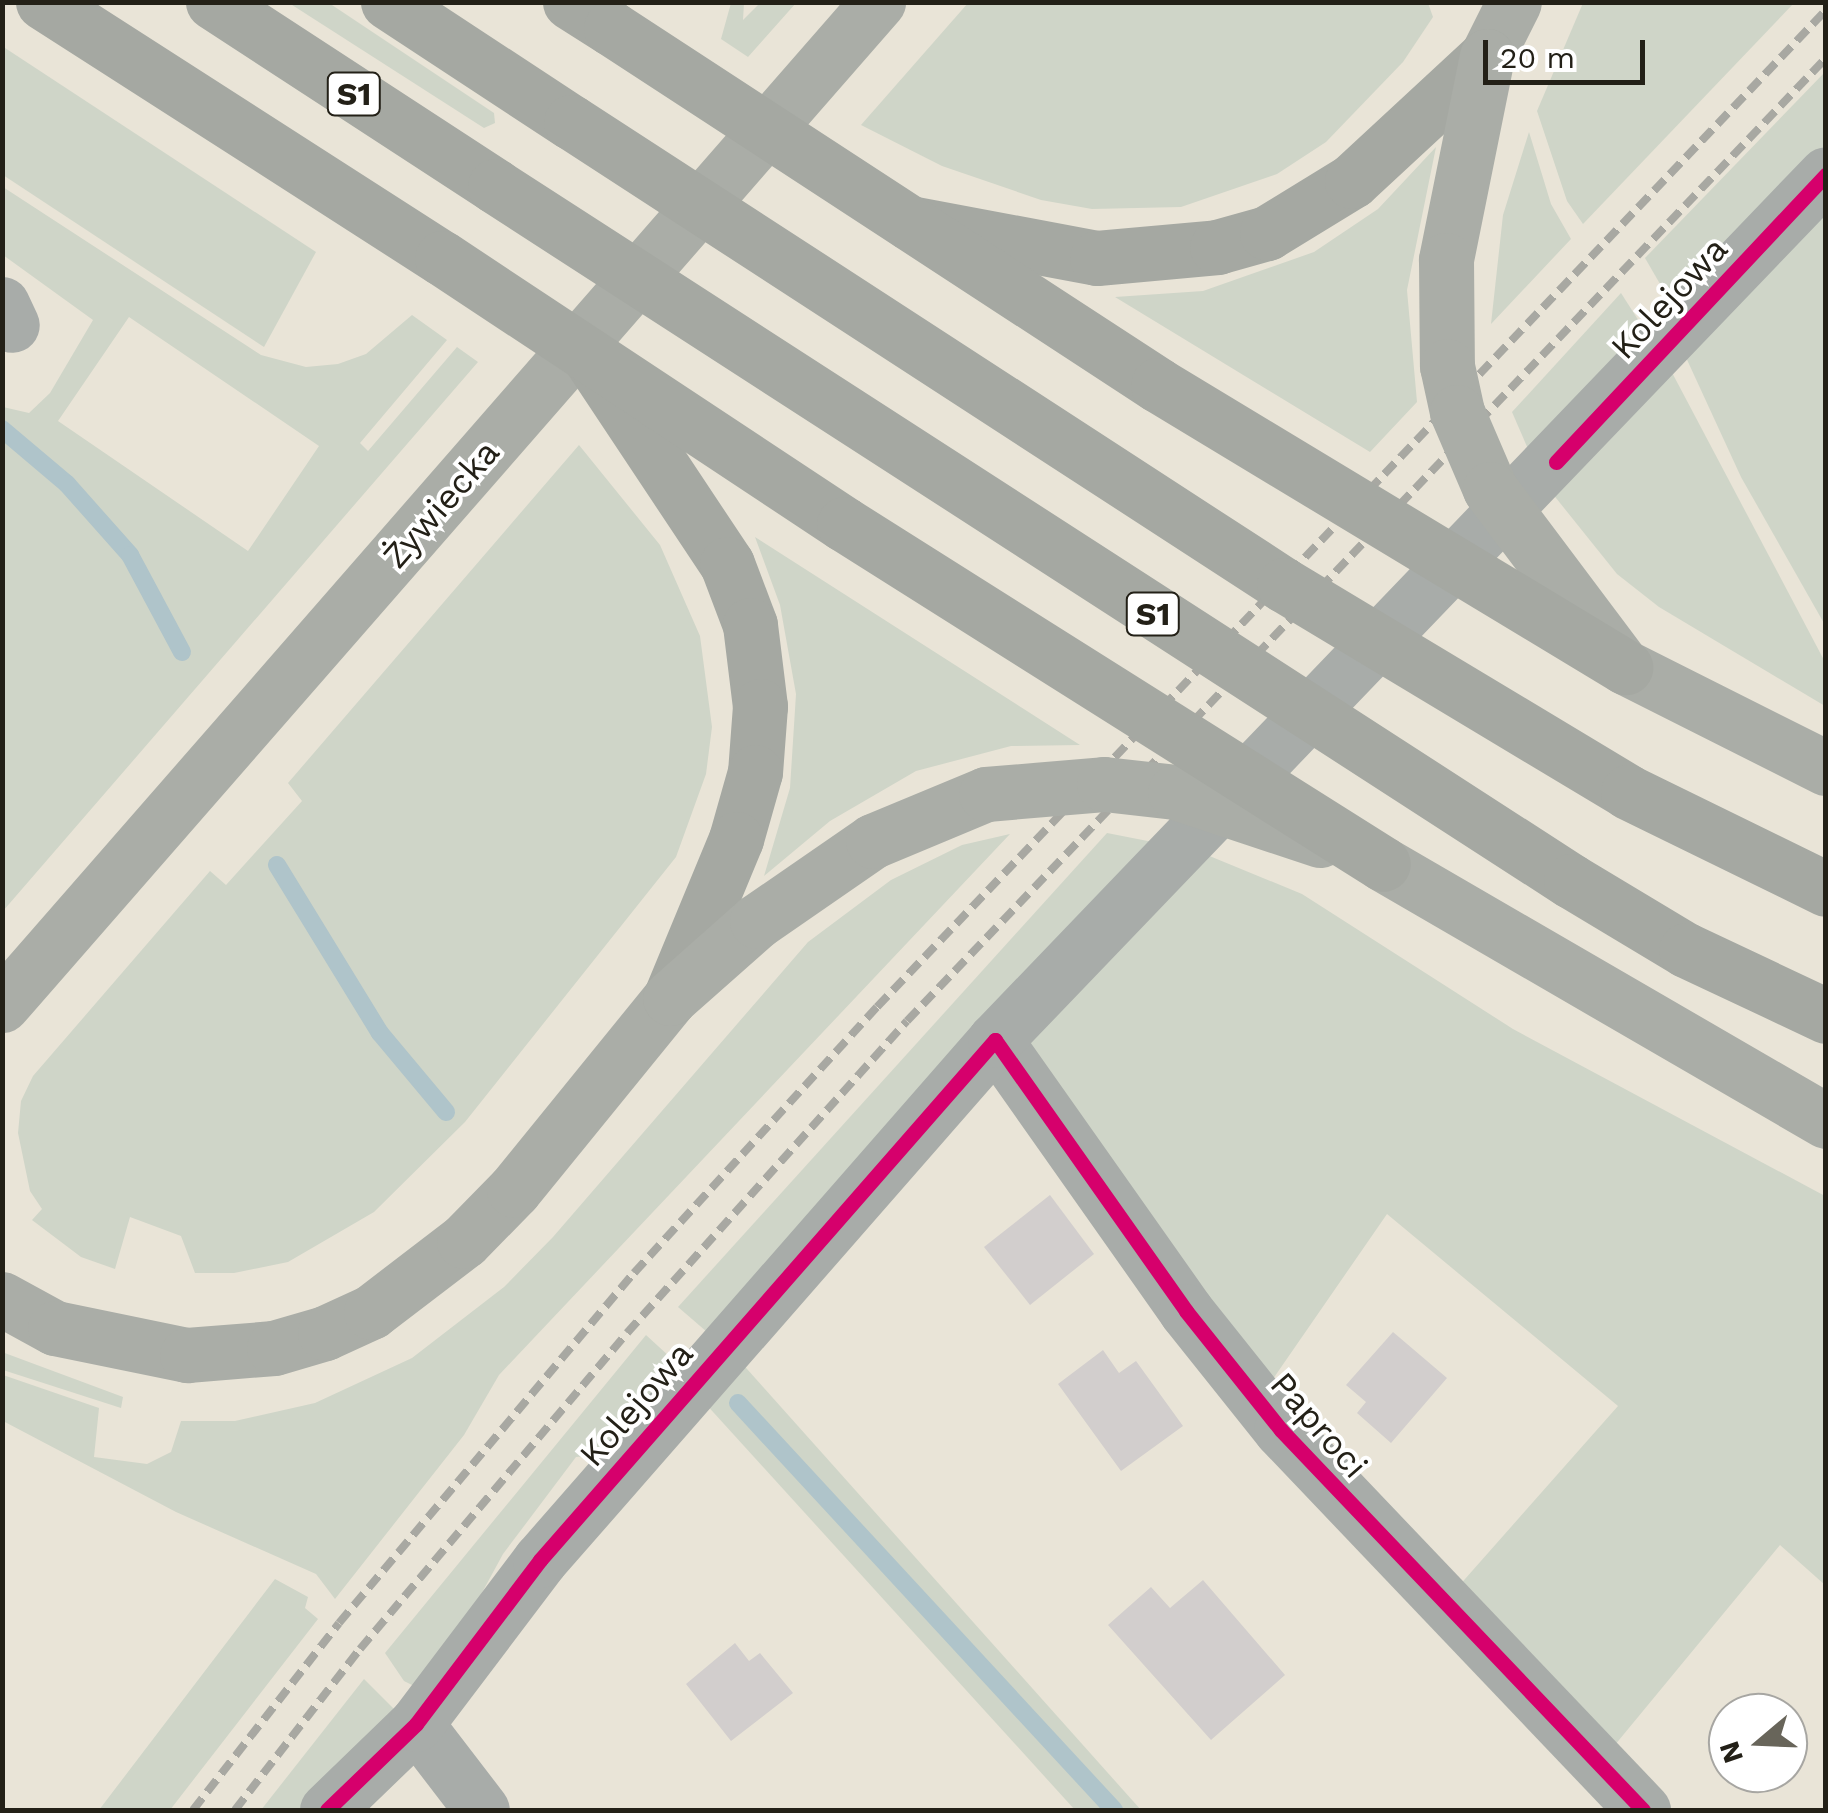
<!DOCTYPE html>
<meta charset="utf-8">
<style>
body{margin:0}
#map{position:relative;width:1828px;height:1813px;overflow:hidden;background:#e9e4d7;font-family:"Work Sans",sans-serif}
div>[style]{position:absolute}
[style*='--x']{left:calc(var(--x)*1px);top:calc(var(--y)*1px);width:calc(var(--w)*1px);rotate:calc(var(--a)*1deg)}
.green>*{inset:0;background:#cfd5c8}
.stream>*{height:18px;margin:-9px;padding:0 9px;transform-origin:9px;border-radius:9px;background:#afc4ca}
.building>*{inset:0;background:#d2cecd}
.minor>*{height:55px;margin:-27.5px;padding:0 27.5px;transform-origin:27.5px;border-radius:27.5px;background:#a8aca9}
.major>*{height:55px;margin:-27.5px;padding:0 27.5px;transform-origin:27.5px;border-radius:27.5px;background:#aaada7}
.highway>*{height:55px;margin:-27.5px;padding:0 27.5px;transform-origin:27.5px;border-radius:27.5px;background:#a5a8a2}
.rail>*{height:8px;margin-top:-4px;transform-origin:0;background:repeating-linear-gradient(90deg,#a8a8a2 0 15px,transparent 0 23px)}
.major-bridge>*{height:55px;margin:-27.5px;padding:0 27.5px;transform-origin:27.5px;border-radius:27.5px;background:#aaada7}
.highway-bridge>*{height:55px;margin:-27.5px;padding:0 27.5px;transform-origin:27.5px;border-radius:27.5px;background:#a5a8a2}
.cycleway>*{height:15px;margin:-7.5px;padding:0 7.5px;transform-origin:7.5px;border-radius:7.5px;background:#d6006c}
span{translate:-50% -50%;white-space:nowrap;text-align:center;line-height:1.15;-webkit-text-stroke:8px #fff;paint-order:stroke}
.shield-label span{padding:2px 8px;background:#fff;border:2px solid;border-radius:8px;-webkit-text-stroke-width:0}
.shield-label{font-size:32px;color:#232017;font-weight:700}
.street-label{font-size:35px;color:#232017}
.frame{position:absolute;inset:0;border:5px solid #232017;pointer-events:none}
.north{position:absolute;left:1708px;top:1693px;width:100px;height:100px;box-sizing:border-box;background:#fff;border:2px solid #a7a6a2;border-radius:50%;rotate:251deg;font-size:28px;font-weight:700;line-height:40px;text-align:center;color:#232017}
.north::after{content:'';display:block;margin:auto;width:35px;height:45px;background:#68655a;clip-path:polygon(50% 0,100% 100%,50% 72%,0 100%)}
.scale{position:absolute;left:1483px;top:40px;width:162px;height:45px;box-sizing:border-box;border:5px solid #232017;border-top:0;padding-left:12px;font-size:30px;line-height:35px;white-space:nowrap;color:#232017;-webkit-text-stroke:8px #fff;paint-order:stroke}
</style>
<div id="map">
<div class="green">
<i style="clip-path:polygon(289px 3px,329px 3px,494px 113px,495px 123px,484px 128px)"></i>
<i style="clip-path:polygon(731px 3px,744px 3px,743px 20px,760px 3px,796px 3px,748px 57px,721px 39px)"></i>
<i style="clip-path:polygon(1428px 3px,1433px 17px,1403px 62px,1326px 142px,1277px 174px,1181px 207px,1092px 209px,1041px 200px,942px 166px,861px 125px,968px 3px)"></i>
<i style="clip-path:polygon(1583px 3px,1794px 3px,1583px 224px,1567px 201px,1537px 111px)"></i>
<i style="clip-path:polygon(2px 46px,316px 252px,264px 347px,3px 175px)"></i>
<i style="clip-path:polygon(1825px 72px,1825px 151px,1678px 315px,1645px 258px)"></i>
<i style="clip-path:polygon(1529px 132px,1551px 204px,1571px 239px,1491px 324px,1503px 215px)"></i>
<i style="clip-path:polygon(1436px 147px,1407px 290px,1417px 402px,1370px 452px,1115px 297px,1203px 291px,1314px 252px,1378px 209px)"></i>
<i style="clip-path:polygon(evenodd,3px 187px,261px 355px,306px 367px,338px 364px,366px 354px,412px 315px,447px 340px,360px 443px,368px 451px,457px 347px,478px 362px,3px 911px,3px 407px,29px 413px,50px 393px,93px 320px,3px 255px,3px 187px,129px 317px,319px 446px,248px 551px,58px 421px,129px 317px)"></i>
<i style="clip-path:polygon(1825px 192px,1825px 625px,1741px 477px,1683px 351px)"></i>
<i style="clip-path:polygon(1621px 293px,1651px 340px,1535px 465px,1512px 412px)"></i>
<i style="clip-path:polygon(1668px 365px,1825px 662px,1825px 706px,1659px 607px,1617px 574px,1548px 488px)"></i>
<i style="clip-path:polygon(579px 445px,660px 545px,700px 636px,712px 727px,706px 774px,676px 857px,465px 1122px,374px 1212px,288px 1262px,234px 1273px,195px 1273px,181px 1236px,130px 1217px,115px 1269px,81px 1257px,32px 1220px,42px 1209px,30px 1191px,18px 1133px,21px 1101px,33px 1076px,210px 871px,226px 885px,302px 801px,288px 783px)"></i>
<i style="clip-path:polygon(755px 537px,1080px 745px,1011px 746px,916px 771px,830px 821px,764px 876px,790px 788px,796px 694px,780px 605px)"></i>
<i style="clip-path:polygon(1107px 833px,1168px 845px,714px 1338px,678px 1307px)"></i>
<i style="clip-path:polygon(1010px 834px,499px 1375px,464px 1435px,335px 1599px,316px 1574px,176px 1512px,3px 1421px,3px 1375px,99px 1408px,94px 1457px,147px 1464px,171px 1452px,181px 1421px,235px 1421px,315px 1403px,412px 1358px,504px 1287px,553px 1237px,808px 942px,891px 880px,962px 845px)"></i>
<i style="clip-path:polygon(1195px 850px,1302px 894px,1513px 1029px,1825px 1196px,1825px 1585px,1780px 1545px,1605px 1757px,1450px 1596px,1618px 1406px,1387px 1214px,1266px 1389px,1022px 1032px)"></i>
<i style="clip-path:polygon(646px 1335px,683px 1369px,606px 1455px,576px 1457px,503px 1554px,434px 1681px,418px 1688px,404px 1681px,385px 1653px)"></i>
<i style="clip-path:polygon(2px 1352px,123px 1397px,121px 1408px,3px 1370px)"></i>
<i style="clip-path:polygon(739px 1360px,1141px 1810px,1075px 1810px,704px 1402px)"></i>
<i style="clip-path:polygon(275px 1579px,308px 1597px,305px 1608px,318px 1619px,170px 1810px,99px 1810px)"></i>
<i style="clip-path:polygon(364px 1679px,394px 1709px,307px 1810px,261px 1810px)"></i>
</div>
<div class="stream">
<i style="--x:2;--y:429;--w:85;--a:40.2"></i>
<i style="--x:67;--y:484;--w:95;--a:48.4"></i>
<i style="--x:130;--y:555;--w:110;--a:61.8"></i>
<i style="--x:277;--y:865;--w:197;--a:58.5"></i>
<i style="--x:380;--y:1033;--w:103;--a:50.1"></i>
<i style="--x:738;--y:1403;--w:554;--a:47.27"></i>
</div>
<div class="building">
<i style="clip-path:polygon(1050px 1195px,1094px 1254px,1030px 1305px,984px 1247px)"></i>
<i style="clip-path:polygon(1393px 1332px,1447px 1378px,1391px 1443px,1357px 1413px,1366px 1402px,1346px 1385px)"></i>
<i style="clip-path:polygon(1103px 1350px,1119px 1373px,1136px 1361px,1183px 1426px,1121px 1471px,1058px 1384px)"></i>
<i style="clip-path:polygon(1203px 1580px,1285px 1675px,1211px 1740px,1108px 1625px,1151px 1587px,1170px 1608px)"></i>
<i style="clip-path:polygon(735px 1643px,749px 1661px,760px 1653px,793px 1693px,731px 1741px,686px 1684px)"></i>
</div>
<div class="minor">
<i style="--x:2;--y:304;--w:23;--a:65"></i>
<i style="--x:995;--y:1040;--w:332;--a:54.8"></i>
<i style="--x:1186;--y:1311;--w:152;--a:51.4"></i>
<i style="--x:1281;--y:1430;--w:525;--a:46.39"></i>
<i style="--x:416;--y:1724;--w:108;--a:52.5"></i>
<i style="--x:327;--y:1810;--w:124;--a:-44"></i>
<i style="--x:416;--y:1724;--w:206;--a:-52.9"></i>
<i style="--x:540;--y:1560;--w:691;--a:-48.81"></i>
<i style="--x:995;--y:1040;--w:1200;--a:-46.18"></i>
</div>
<div class="major">
<i style="--x:1487;--y:56;--w:60;--a:-63.4"></i>
<i style="--x:1625;--y:667;--w:225;--a:26.7"></i>
<i style="--x:1383;--y:864;--w:512;--a:30.12"></i>
<i style="--x:2;--y:1005;--w:1332;--a:-48.87"></i>
<i style="--x:2;--y:1299;--w:60;--a:28.7"></i>
<i style="--x:55;--y:1328;--w:135;--a:11.6"></i>
<i style="--x:187;--y:1355;--w:87;--a:-4.6"></i>
<i style="--x:274;--y:1348;--w:53;--a:-16.4"></i>
<i style="--x:325;--y:1333;--w:51;--a:-24.5"></i>
<i style="--x:371;--y:1312;--w:117;--a:-37.4"></i>
<i style="--x:464;--y:1241;--w:71;--a:-45.6"></i>
<i style="--x:514;--y:1190;--w:247;--a:-50.9"></i>
</div>
<div class="highway">
<i style="--x:43;--y:2;--w:474;--a:32.7"></i>
<i style="--x:213;--y:2;--w:337;--a:33.1"></i>
<i style="--x:388;--y:2;--w:219;--a:33.3"></i>
<i style="--x:570;--y:2;--w:49;--a:32.4"></i>
<i style="--x:910;--y:223;--w:190;--a:10.6"></i>
<i style="--x:1097;--y:258;--w:121;--a:-5.2"></i>
<i style="--x:1217;--y:247;--w:52;--a:-15.6"></i>
<i style="--x:1267;--y:233;--w:100;--a:-31.5"></i>
<i style="--x:1352;--y:181;--w:184;--a:-42.8"></i>
<i style="--x:588;--y:355;--w:251;--a:56.4"></i>
<i style="--x:727;--y:564;--w:65;--a:69.3"></i>
<i style="--x:750;--y:625;--w:82;--a:83"></i>
<i style="--x:760;--y:706;--w:66;--a:94.3"></i>
<i style="--x:755;--y:772;--w:70;--a:105.8"></i>
<i style="--x:736;--y:839;--w:172;--a:112.5"></i>
</div>
<div class="rail">
<i style="--x:193;--y:1810;--w:237;--a:-52"></i>
<i style="--x:339;--y:1623;--w:458;--a:-49.9"></i>
<i style="--x:634;--y:1273;--w:360;--a:-47.6"></i>
<i style="--x:877;--y:1007;--w:1376;--a:-46.41"></i>
<i style="--x:235;--y:1810;--w:204;--a:-52.2"></i>
<i style="--x:360;--y:1649;--w:414;--a:-49.8"></i>
<i style="--x:627;--y:1333;--w:419;--a:-48.1"></i>
<i style="--x:907;--y:1021;--w:1331;--a:-46.34"></i>
</div>
<div class="major-bridge">
<i style="--x:1487;--y:56;--w:208;--a:101.4"></i>
<i style="--x:1446;--y:260;--w:106;--a:89.5"></i>
<i style="--x:1447;--y:366;--w:47;--a:77.7"></i>
<i style="--x:1457;--y:412;--w:84;--a:66.8"></i>
<i style="--x:1490;--y:489;--w:215;--a:53.1"></i>
<i style="--x:670;--y:998;--w:116;--a:-41.5"></i>
<i style="--x:757;--y:921;--w:141;--a:-34.6"></i>
<i style="--x:873;--y:841;--w:122;--a:-22.6"></i>
<i style="--x:986;--y:794;--w:118;--a:-4.8"></i>
<i style="--x:1104;--y:784;--w:71;--a:6.4"></i>
<i style="--x:1175;--y:792;--w:153;--a:18.3"></i>
</div>
<div class="highway-bridge">
<i style="--x:611;--y:28;--w:653;--a:33.13"></i>
<i style="--x:1158;--y:385;--w:546;--a:31.13"></i>
<i style="--x:571;--y:122;--w:850;--a:33"></i>
<i style="--x:1284;--y:585;--w:401;--a:31"></i>
<i style="--x:1628;--y:792;--w:220;--a:26.1"></i>
<i style="--x:495;--y:186;--w:1281;--a:32.86"></i>
<i style="--x:1571;--y:881;--w:134;--a:31"></i>
<i style="--x:1686;--y:950;--w:155;--a:25.2"></i>
<i style="--x:442;--y:258;--w:482;--a:33.5"></i>
<i style="--x:844;--y:524;--w:637;--a:32.24"></i>
</div>
<div class="cycleway">
<i style="--x:1556;--y:462;--w:395;--a:-46.8"></i>
<i style="--x:327;--y:1810;--w:124;--a:-44"></i>
<i style="--x:416;--y:1724;--w:206;--a:-52.9"></i>
<i style="--x:540;--y:1560;--w:691;--a:-48.81"></i>
<i style="--x:995;--y:1040;--w:332;--a:54.8"></i>
<i style="--x:1186;--y:1311;--w:152;--a:51.4"></i>
<i style="--x:1281;--y:1430;--w:525;--a:46.39"></i>
</div>
<div class="shield-label">
<span style="left:354px;top:94px">S1</span>
<span style="left:1153px;top:614px">S1</span>
</div>
<div class="street-label">
<span style="left:1669px;top:298px;rotate:-47deg">Kolejowa</span>
<span style="left:441px;top:504px;rotate:-49deg">Żywiecka</span>
<span style="left:636px;top:1404px;rotate:-49deg">Kolejowa</span>
<span style="left:1319px;top:1425px;rotate:49deg">Paproci</span>
</div>
<div class="frame"></div>
<div class="north">N</div>
<div class="scale">20 m</div>
</div>
